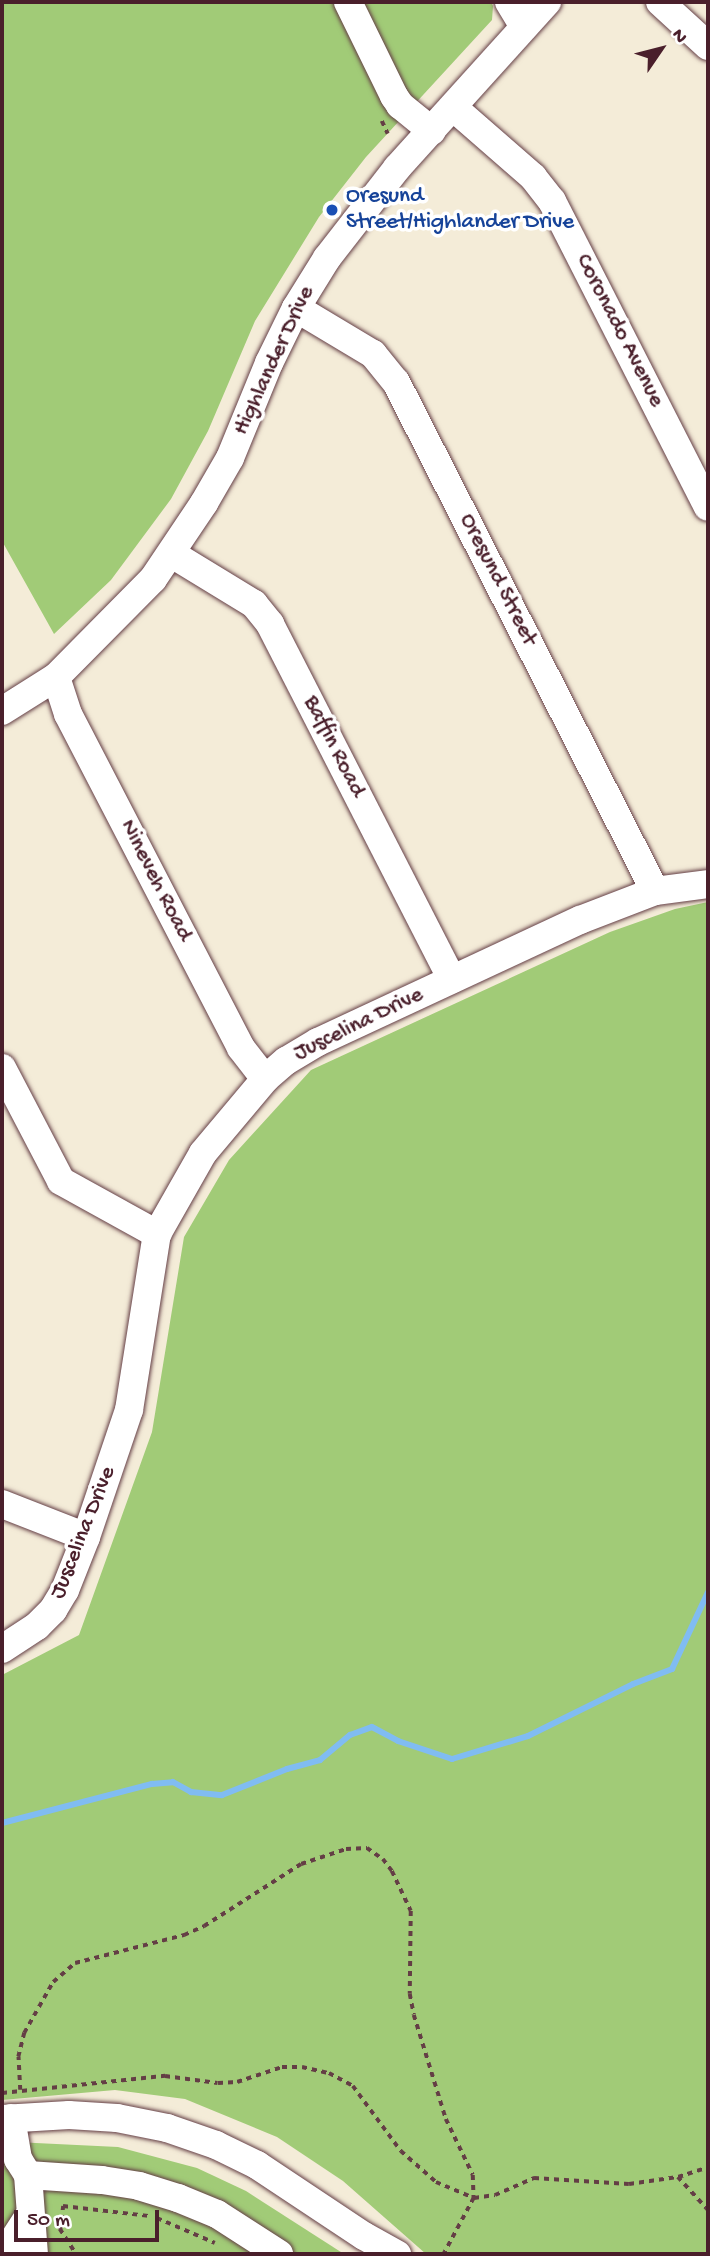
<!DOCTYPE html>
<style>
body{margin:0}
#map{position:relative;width:710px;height:2256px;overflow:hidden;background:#f4ecd8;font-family:"Gochi Hand",sans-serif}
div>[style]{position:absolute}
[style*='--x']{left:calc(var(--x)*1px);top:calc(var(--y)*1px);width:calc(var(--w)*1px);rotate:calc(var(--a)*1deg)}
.green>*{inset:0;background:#a1cb77}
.stream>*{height:6px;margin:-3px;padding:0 3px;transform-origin:3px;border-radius:3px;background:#80bcf2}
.path>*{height:3.5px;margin-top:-1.75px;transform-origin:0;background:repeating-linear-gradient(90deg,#643e45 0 5px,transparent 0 10px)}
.roads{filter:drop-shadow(0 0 2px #643e45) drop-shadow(0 0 2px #643e45)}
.minor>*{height:28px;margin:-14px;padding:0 14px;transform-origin:14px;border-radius:14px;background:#fff}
.dots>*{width:19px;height:19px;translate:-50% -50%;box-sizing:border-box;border:4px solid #fff;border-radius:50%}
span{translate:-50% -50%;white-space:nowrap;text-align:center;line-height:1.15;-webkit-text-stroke:7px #fff;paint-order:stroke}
.transit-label{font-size:23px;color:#164399}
.left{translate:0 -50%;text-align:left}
.street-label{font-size:23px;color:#4a1f2b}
.frame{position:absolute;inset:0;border:4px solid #4a1f2b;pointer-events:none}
.north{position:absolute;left:626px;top:14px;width:70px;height:70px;-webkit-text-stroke:5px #fff;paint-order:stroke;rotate:55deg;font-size:19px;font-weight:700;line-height:28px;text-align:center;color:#4a1f2b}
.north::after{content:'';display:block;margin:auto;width:24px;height:32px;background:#4a1f2b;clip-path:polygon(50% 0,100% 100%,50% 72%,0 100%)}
.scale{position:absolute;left:14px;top:2210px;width:145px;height:32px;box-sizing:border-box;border:4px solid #4a1f2b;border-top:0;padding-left:9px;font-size:21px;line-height:24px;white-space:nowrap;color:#4a1f2b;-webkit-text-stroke:5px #fff;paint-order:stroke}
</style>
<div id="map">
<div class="green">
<i style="clip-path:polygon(2px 2px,491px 2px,493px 6px,492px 20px,366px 157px,319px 217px,255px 321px,208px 431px,171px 499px,111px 580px,54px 634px,2px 541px)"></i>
<i style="clip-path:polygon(708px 902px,708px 2254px,426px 2254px,343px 2181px,277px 2137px,185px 2099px,115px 2090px,2px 2100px,2px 1675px,79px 1635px,152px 1432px,184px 1237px,229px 1160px,311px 1070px,610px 932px,675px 909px)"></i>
<i style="clip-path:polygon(15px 2142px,118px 2147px,197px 2168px,246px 2191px,344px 2254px,2px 2254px,2px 2146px)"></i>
</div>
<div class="stream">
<i style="--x:2;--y:1823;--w:155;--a:-14.6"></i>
<i style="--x:152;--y:1784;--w:21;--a:-5"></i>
<i style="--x:173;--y:1782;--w:21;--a:29"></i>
<i style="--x:191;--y:1792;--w:31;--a:6"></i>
<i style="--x:222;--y:1795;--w:70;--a:-21.8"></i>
<i style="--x:287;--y:1769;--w:34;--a:-15"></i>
<i style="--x:320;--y:1760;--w:39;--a:-40"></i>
<i style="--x:350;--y:1735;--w:23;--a:-20"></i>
<i style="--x:372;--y:1727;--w:30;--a:28"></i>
<i style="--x:398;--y:1741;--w:57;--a:18.4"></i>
<i style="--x:452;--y:1759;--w:79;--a:-16.8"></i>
<i style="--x:528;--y:1736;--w:117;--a:-26.3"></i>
<i style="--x:633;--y:1684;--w:42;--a:-21"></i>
<i style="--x:672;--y:1669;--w:85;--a:-64.9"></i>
</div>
<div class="path">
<i style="--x:382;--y:121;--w:14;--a:65"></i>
<i style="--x:20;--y:2090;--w:33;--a:-93"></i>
<i style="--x:18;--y:2057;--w:25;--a:-76"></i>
<i style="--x:24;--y:2033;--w:59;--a:-60.4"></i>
<i style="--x:53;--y:1982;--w:29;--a:-41"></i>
<i style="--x:75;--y:1963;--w:113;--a:-14.4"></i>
<i style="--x:184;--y:1935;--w:22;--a:-24"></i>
<i style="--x:204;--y:1926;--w:115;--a:-32.6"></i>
<i style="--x:301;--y:1864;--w:47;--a:-18.4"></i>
<i style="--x:346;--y:1849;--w:21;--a:-3"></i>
<i style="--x:367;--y:1848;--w:19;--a:35"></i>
<i style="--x:383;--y:1859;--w:15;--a:53"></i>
<i style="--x:392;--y:1871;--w:44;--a:64.6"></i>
<i style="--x:411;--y:1911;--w:83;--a:90.7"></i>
<i style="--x:410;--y:1994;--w:21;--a:79"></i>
<i style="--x:414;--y:2015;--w:109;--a:72.9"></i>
<i style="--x:446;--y:2119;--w:62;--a:64.3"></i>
<i style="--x:473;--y:2175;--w:23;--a:88"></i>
<i style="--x:474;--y:2198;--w:64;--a:118.2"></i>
<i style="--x:2;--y:2093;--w:164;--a:-6"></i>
<i style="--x:165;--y:2076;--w:53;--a:7.5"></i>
<i style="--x:218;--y:2083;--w:19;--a:-3"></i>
<i style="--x:237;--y:2082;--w:47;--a:-18.4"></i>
<i style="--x:282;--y:2067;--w:20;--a:0"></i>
<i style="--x:302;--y:2067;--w:28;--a:13"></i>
<i style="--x:329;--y:2073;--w:27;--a:28"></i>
<i style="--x:353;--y:2086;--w:81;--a:53.6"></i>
<i style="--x:401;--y:2151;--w:47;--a:41.5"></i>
<i style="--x:436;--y:2182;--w:41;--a:22.8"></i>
<i style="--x:474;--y:2198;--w:21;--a:-8"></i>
<i style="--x:495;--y:2195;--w:43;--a:-23.6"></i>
<i style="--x:534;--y:2178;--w:95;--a:3.6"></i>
<i style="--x:629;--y:2184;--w:49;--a:-8.1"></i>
<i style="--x:678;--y:2177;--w:32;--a:-18"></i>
<i style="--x:678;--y:2177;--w:45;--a:47.7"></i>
<i style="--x:157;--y:2218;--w:63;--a:23.3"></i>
<i style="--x:60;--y:2229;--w:30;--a:57"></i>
<i style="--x:60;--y:2230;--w:24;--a:-83"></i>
<i style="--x:63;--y:2206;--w:88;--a:6.6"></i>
</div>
<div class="roads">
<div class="minor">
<i style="--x:348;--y:2;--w:105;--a:63.9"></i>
<i style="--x:394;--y:96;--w:11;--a:56"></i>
<i style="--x:400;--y:105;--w:41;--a:39.1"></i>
<i style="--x:509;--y:2;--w:29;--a:59"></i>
<i style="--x:660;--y:2;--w:65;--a:42.5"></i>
<i style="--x:454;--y:108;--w:105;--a:41.1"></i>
<i style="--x:533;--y:177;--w:31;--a:52"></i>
<i style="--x:552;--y:201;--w:343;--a:63"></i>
<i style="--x:296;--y:308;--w:90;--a:30.9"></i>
<i style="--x:373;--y:354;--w:36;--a:51"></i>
<i style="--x:396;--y:382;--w:571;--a:63.03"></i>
<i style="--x:172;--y:554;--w:96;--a:31.4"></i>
<i style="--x:254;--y:604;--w:26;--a:51"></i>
<i style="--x:270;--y:624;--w:399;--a:62.9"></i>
<i style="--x:56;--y:677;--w:39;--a:72"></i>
<i style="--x:68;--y:714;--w:376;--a:62.6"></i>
<i style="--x:241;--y:1048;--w:39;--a:52"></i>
<i style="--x:2;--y:711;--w:64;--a:-32.2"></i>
<i style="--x:56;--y:677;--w:138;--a:-45.3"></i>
<i style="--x:153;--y:579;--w:92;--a:-56.1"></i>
<i style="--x:204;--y:503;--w:52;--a:-60"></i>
<i style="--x:230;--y:458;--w:103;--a:-67.7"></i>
<i style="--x:269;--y:363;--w:61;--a:-63.9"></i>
<i style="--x:296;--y:308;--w:59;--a:-58.2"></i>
<i style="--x:327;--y:258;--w:114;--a:-52.1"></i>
<i style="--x:397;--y:168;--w:224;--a:-47.9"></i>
<i style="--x:2;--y:1068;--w:127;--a:62.4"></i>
<i style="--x:61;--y:1181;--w:110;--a:28.9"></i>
<i style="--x:2;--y:1504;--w:90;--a:21.4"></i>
<i style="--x:2;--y:1649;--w:42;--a:-33.3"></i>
<i style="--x:37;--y:1626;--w:23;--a:-45"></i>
<i style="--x:53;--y:1610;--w:23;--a:-59"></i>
<i style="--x:65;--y:1590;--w:57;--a:-68.4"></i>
<i style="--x:86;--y:1537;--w:134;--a:-71.3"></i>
<i style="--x:129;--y:1410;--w:178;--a:-81"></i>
<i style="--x:157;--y:1234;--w:93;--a:-60.4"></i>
<i style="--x:203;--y:1153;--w:97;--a:-50"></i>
<i style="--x:265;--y:1079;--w:28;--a:-41"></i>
<i style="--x:286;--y:1061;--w:37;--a:-31"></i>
<i style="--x:318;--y:1042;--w:289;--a:-25"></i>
<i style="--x:580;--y:920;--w:80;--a:-21.1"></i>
<i style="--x:655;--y:891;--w:53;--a:-7.5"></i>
<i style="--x:11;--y:2118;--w:42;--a:80.3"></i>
<i style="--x:18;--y:2159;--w:19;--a:58"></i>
<i style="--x:28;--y:2175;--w:74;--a:3.9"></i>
<i style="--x:102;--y:2180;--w:37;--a:9"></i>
<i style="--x:139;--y:2186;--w:41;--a:17.1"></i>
<i style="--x:178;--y:2198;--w:42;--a:22.3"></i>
<i style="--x:217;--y:2214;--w:74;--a:32.8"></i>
<i style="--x:2;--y:2119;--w:67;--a:-3.4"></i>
<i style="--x:69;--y:2115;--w:48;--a:3.6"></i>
<i style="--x:117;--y:2118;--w:51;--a:11.3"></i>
<i style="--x:167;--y:2128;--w:52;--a:19.1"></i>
<i style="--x:216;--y:2145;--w:46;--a:26"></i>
<i style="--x:257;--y:2165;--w:128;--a:33.6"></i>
<i style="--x:364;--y:2236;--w:38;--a:29"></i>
<i style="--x:28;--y:2175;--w:79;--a:85.7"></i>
<i style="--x:8;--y:2254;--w:6;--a:-90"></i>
<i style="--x:8;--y:2248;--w:38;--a:-57"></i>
</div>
</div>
<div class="dots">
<i style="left:332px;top:210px;background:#1a4fb4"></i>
</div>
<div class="transit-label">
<span class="left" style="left:346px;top:210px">Oresund<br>Street/Highlander Drive</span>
</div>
<div class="street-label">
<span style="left:619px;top:331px;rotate:63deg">Coronado Avenue</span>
<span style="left:275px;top:361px;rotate:-65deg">Highlander Drive</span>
<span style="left:497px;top:580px;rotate:63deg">Oresund Street</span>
<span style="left:333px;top:747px;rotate:63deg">Baffin Road</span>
<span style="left:155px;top:881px;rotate:63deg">Nineveh Road</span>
<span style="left:359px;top:1025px;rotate:-26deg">Juscelina Drive</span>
<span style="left:84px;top:1533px;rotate:-68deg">Juscelina Drive</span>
</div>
<div class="frame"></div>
<div class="north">N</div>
<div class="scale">50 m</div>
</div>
